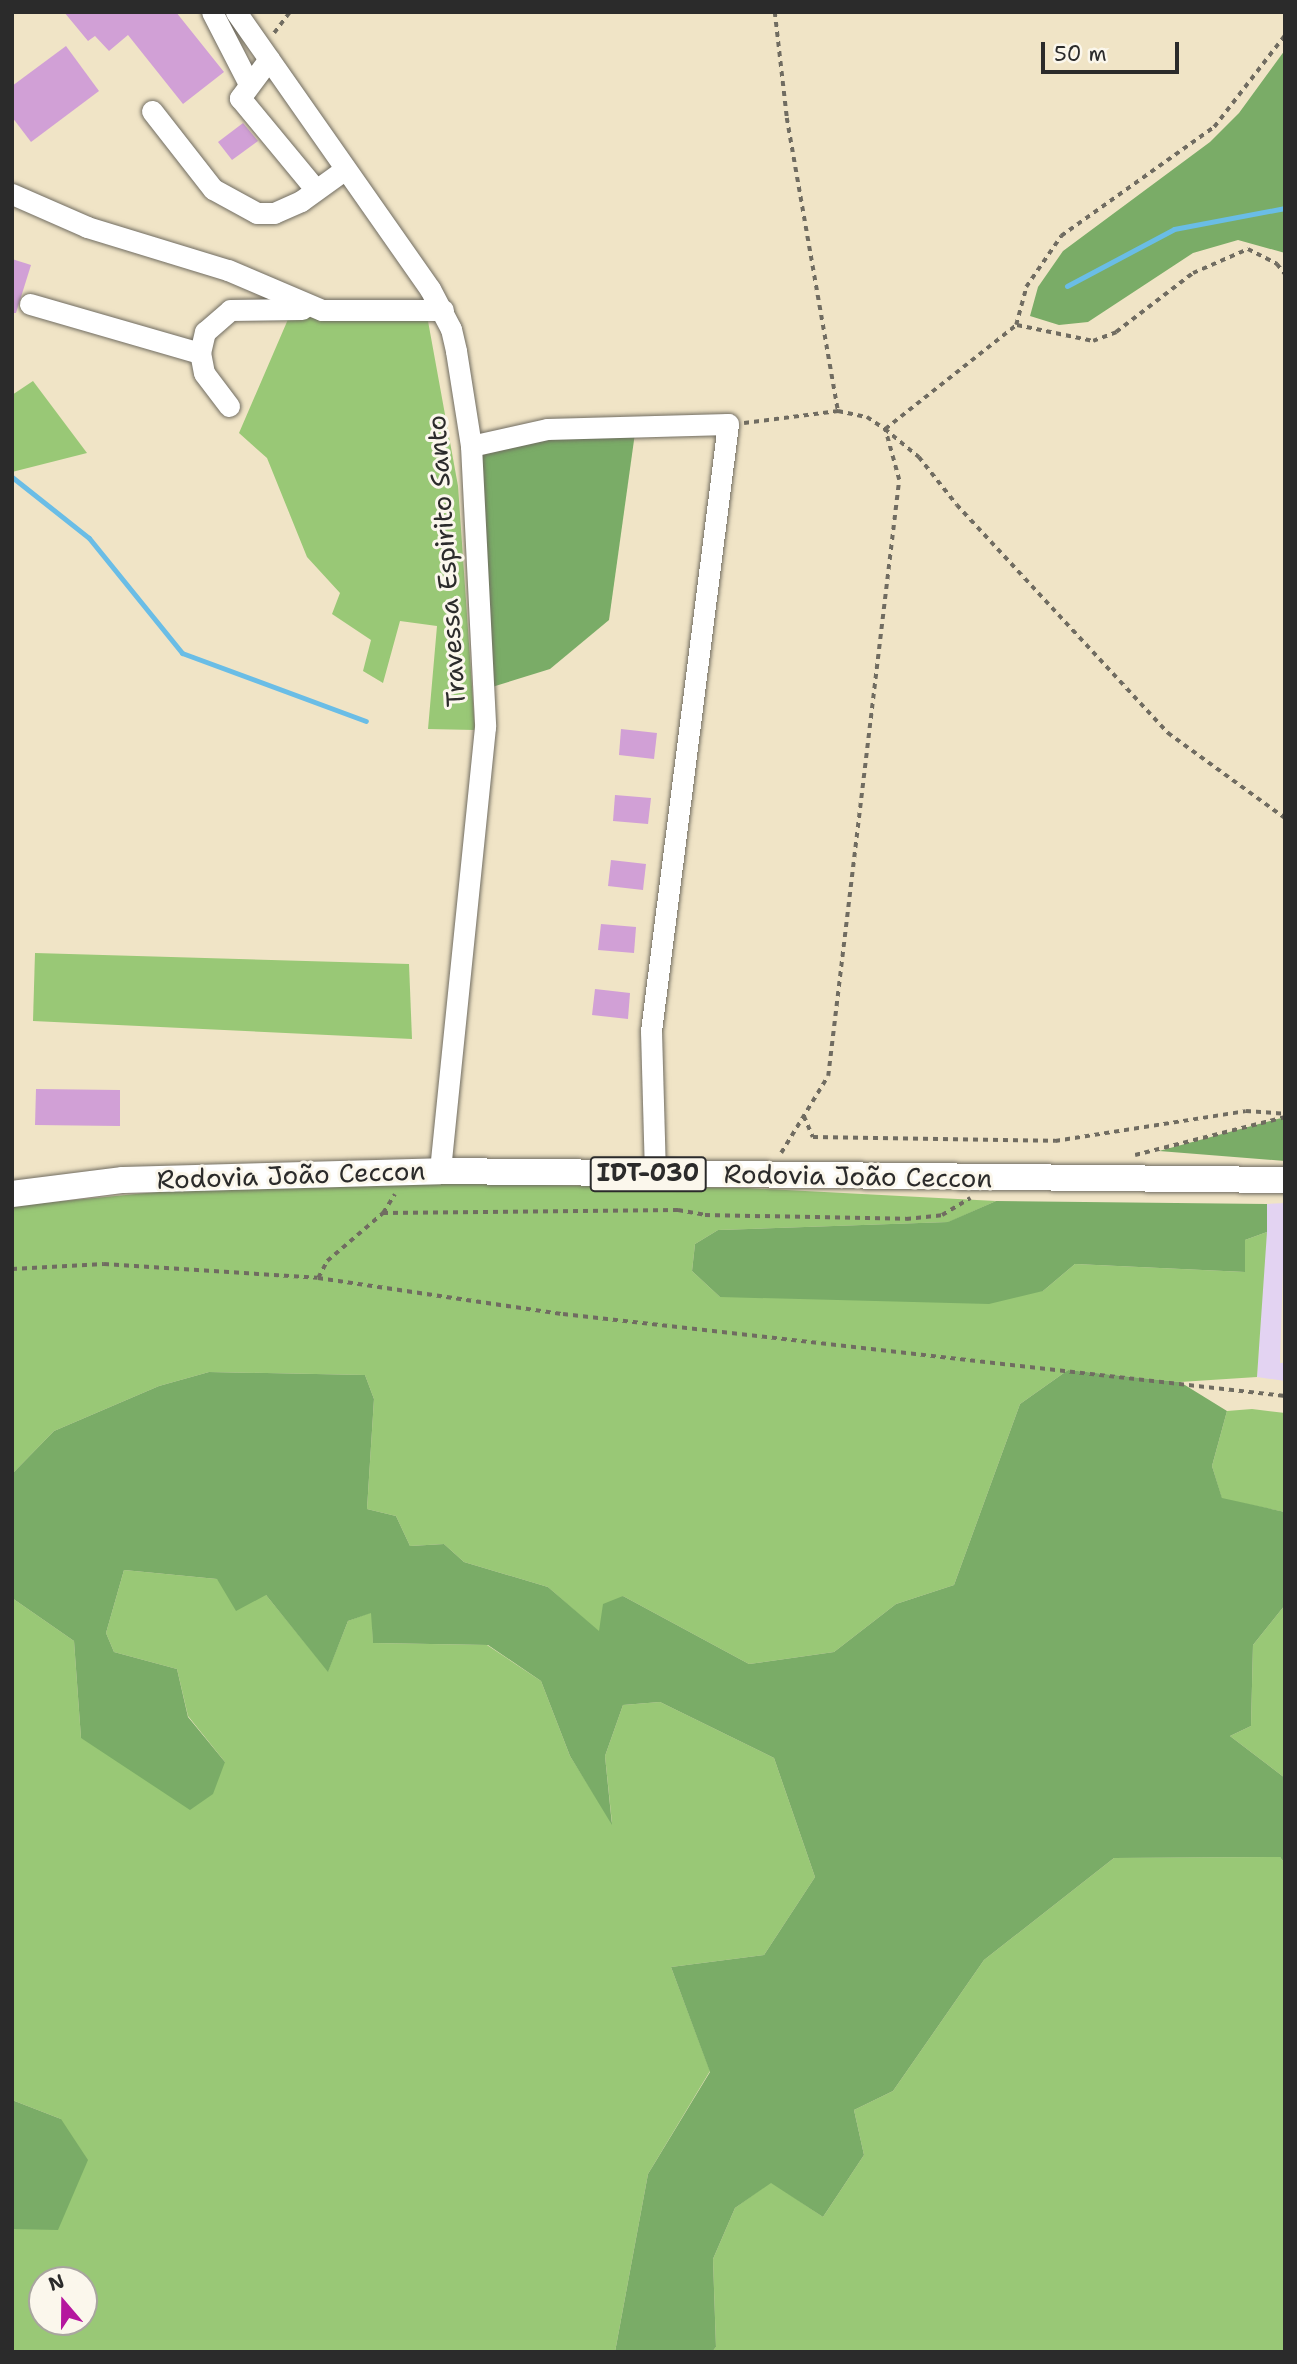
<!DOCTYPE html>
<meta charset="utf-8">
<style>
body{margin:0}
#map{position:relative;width:1297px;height:2364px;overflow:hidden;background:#f0e4c6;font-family:"Shantell Sans",sans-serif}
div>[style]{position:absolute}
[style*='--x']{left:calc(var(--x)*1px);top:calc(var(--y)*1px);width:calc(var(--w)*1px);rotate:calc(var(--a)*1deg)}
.built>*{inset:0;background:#e3d3f2}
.green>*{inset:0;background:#99c876}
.forest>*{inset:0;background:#7aac67}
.stream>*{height:5px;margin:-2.5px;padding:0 2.5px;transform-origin:2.5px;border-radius:2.5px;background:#6abde6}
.building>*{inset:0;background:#d1a0d6}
.path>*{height:3.5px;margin-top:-1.75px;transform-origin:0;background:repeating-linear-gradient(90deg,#706c61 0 5px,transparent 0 10px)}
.roads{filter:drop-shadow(0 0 2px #706c61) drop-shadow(0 0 2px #706c61)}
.minor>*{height:21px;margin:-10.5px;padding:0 10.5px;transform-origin:10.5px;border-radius:10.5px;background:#fff}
.major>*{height:26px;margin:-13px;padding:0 13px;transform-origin:13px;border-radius:13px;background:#fff}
span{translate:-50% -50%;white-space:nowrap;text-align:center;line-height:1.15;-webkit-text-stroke:6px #fbf7ec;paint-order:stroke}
.shield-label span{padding:2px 5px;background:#fbf7ec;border:2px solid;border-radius:5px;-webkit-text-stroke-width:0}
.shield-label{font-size:24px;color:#2b2b2b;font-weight:700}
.street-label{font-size:26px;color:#2b2b2b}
.frame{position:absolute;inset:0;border:14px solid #2b2b2b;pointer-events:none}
.north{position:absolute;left:28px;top:2266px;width:70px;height:70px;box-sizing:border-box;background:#fbf7ec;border:2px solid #a8a59f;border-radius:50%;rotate:340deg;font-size:19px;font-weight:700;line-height:28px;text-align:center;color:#2b2b2b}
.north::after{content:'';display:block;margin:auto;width:24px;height:32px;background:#b5179e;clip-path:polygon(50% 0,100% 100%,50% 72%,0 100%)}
.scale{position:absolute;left:1041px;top:42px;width:138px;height:32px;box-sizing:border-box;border:4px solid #2b2b2b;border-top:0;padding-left:9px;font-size:21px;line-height:24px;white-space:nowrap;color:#2b2b2b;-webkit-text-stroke:5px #fbf7ec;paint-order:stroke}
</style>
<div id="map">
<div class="built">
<i style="clip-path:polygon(1285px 1203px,1280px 1363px,1285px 1363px,1285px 1381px,1257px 1377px,1267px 1204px)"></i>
</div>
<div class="green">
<i style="clip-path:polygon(289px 317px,428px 321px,458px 486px,475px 730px,428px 729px,437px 626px,400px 621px,383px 683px,363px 671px,371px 640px,332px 614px,340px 593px,307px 557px,267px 458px,239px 433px)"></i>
<i style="clip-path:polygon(33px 381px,87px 453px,12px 472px,12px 395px)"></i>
<i style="clip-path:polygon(35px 953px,409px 964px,412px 1039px,33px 1021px)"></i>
<i style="clip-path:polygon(398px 1183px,747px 1188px,996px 1201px,949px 1222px,718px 1230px,695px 1244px,692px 1271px,720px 1297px,1043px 1291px,1075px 1264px,1245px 1272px,1245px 1240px,1267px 1232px,1257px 1377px,1180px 1382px,1068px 1370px,1020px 1404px,954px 1585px,896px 1604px,834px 1652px,749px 1664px,623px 1596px,599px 1632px,548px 1587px,464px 1562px,444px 1544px,410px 1546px,396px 1516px,367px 1509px,374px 1399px,365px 1375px,209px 1372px,159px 1386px,54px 1431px,12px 1474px,12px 1206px,198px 1188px)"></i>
<i style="clip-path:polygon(1252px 1409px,1285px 1413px,1285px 1512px,1222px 1499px,1212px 1466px,1227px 1411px)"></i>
<i style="clip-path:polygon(evenodd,124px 1570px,217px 1579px,266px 1595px,328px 1671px,348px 1621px,372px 1612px,373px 1643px,487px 1645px,541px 1681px,570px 1756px,612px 1823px,605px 1756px,623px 1705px,660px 1702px,774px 1758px,815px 1877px,764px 1955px,671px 1967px,710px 2071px,648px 2174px,615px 2352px,12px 2352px,12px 2229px,61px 2119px,12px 2100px,12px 1598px,74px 1641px,81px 1738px,225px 1762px,188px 1716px,177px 1669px,114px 1652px,106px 1633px,124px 1570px,42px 2280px,84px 2280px,84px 2322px,42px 2322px,42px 2280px)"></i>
<i style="clip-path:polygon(1285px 1605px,1285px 1778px,1230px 1736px,1251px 1726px,1253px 1645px)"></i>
<i style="clip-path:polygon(1280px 1857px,1285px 1864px,1285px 2352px,712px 2352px,716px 2347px,713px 2259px,735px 2208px,771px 2182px,823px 2217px,864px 2155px,854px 2110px,893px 2091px,984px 1960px,1114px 1858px)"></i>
</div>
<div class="forest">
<i style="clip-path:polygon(1285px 50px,1285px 253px,1238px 240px,1193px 253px,1088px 322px,1059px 325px,1030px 316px,1038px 287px,1063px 251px,1210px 142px,1239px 113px)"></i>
<i style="clip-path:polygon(635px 433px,609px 620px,550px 669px,492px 687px,480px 450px,543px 436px)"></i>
<i style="clip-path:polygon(1285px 1117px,1285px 1161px,1159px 1151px)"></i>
<i style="clip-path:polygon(996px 1201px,1267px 1204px,1267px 1232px,1245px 1240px,1245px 1272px,1075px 1264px,1043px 1291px,989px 1304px,720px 1297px,692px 1271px,695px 1244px,718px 1230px,948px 1222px)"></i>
<i style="clip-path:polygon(1068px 1370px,1180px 1382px,1227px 1411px,1212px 1466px,1222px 1498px,1285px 1512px,1285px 1605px,1253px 1645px,1251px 1726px,1230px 1736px,1285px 1778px,1285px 1864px,1280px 1857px,1114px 1858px,984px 1960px,893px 2091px,854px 2110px,864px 2155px,823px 2217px,771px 2183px,735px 2208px,713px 2259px,716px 2347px,712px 2352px,615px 2352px,648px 2174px,710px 2072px,671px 1967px,764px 1955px,815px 1877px,774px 1758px,660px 1702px,623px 1705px,605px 1756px,612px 1825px,570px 1756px,541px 1681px,488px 1645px,373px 1643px,371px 1613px,348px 1621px,328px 1672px,266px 1595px,236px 1611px,217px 1579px,124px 1570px,106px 1633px,114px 1652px,177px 1669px,188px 1717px,225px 1762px,213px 1794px,190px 1810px,81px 1738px,74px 1641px,12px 1598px,12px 1474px,54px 1431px,159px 1386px,209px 1372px,365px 1375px,374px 1399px,367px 1509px,396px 1516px,410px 1546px,444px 1544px,464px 1562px,548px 1587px,599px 1631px,603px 1604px,623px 1596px,749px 1664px,834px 1652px,896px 1604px,954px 1585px,1020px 1404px)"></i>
<i style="clip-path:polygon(12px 2100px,61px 2119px,88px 2160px,58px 2230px,12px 2229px)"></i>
</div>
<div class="stream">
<i style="--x:1067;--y:286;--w:121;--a:-28"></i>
<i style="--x:1174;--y:229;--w:113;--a:-10.7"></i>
<i style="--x:12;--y:477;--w:98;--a:38.4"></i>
<i style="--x:89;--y:538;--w:148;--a:51"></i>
<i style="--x:182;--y:653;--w:196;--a:20.3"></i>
</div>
<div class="building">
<i style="clip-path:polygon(64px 12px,176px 12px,224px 72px,183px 104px,128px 35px,109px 51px,95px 36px,88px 41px)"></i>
<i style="clip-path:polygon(66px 46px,99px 91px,31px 142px,12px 117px,12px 86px)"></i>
<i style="clip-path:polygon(243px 123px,258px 141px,232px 160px,218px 142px)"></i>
<i style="clip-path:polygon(12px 259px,31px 265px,16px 313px,12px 313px)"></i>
<i style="clip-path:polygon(621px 729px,657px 733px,654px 759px,619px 755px)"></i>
<i style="clip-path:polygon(615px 795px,651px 798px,648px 824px,613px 821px)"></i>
<i style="clip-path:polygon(611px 860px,646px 864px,643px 890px,608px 886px)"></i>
<i style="clip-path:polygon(601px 924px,636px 927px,634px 953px,598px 950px)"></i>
<i style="clip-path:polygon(595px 989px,630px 993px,628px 1019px,592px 1015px)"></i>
<i style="clip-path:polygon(36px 1089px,120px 1090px,120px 1126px,35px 1125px)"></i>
</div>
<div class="path">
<i style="--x:775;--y:12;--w:107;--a:83.5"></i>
<i style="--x:787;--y:118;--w:297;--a:80.1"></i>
<i style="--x:274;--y:33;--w:26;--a:-53"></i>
<i style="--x:1017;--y:325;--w:78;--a:11.9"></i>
<i style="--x:1093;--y:341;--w:25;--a:-21"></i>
<i style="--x:1116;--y:332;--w:97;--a:-37.5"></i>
<i style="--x:1193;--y:273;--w:60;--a:-23.6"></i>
<i style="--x:1248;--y:249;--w:33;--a:27"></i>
<i style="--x:1277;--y:264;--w:13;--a:51"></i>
<i style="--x:744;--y:423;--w:95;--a:-7.3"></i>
<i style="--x:838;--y:411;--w:30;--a:12"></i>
<i style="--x:867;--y:417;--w:22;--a:34"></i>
<i style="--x:885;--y:429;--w:44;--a:39.5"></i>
<i style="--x:919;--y:457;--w:61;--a:51.6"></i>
<i style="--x:957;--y:505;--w:311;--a:47.2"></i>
<i style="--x:1168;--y:733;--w:145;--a:36"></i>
<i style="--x:885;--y:429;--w:167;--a:-38.4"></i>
<i style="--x:1016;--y:325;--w:39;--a:-75"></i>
<i style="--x:1026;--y:287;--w:62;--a:-55.5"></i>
<i style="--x:1061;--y:236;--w:188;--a:-35.5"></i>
<i style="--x:1214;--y:127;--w:116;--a:-52.3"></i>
<i style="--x:804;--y:1116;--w:23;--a:67"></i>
<i style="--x:813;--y:1137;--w:242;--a:0.9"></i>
<i style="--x:1055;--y:1141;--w:193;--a:-8.9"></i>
<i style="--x:1246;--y:1111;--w:39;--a:4"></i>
<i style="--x:781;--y:1153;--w:90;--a:-58.6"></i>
<i style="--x:828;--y:1076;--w:600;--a:-83.21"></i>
<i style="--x:899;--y:480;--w:53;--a:-105.4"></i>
<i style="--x:1135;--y:1155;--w:155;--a:-14.2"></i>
<i style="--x:383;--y:1213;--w:295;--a:-0.6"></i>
<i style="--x:678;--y:1210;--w:27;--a:10"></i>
<i style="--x:705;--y:1215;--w:201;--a:1.1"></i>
<i style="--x:906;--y:1219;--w:36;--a:-6"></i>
<i style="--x:942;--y:1215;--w:33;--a:-31"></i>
<i style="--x:12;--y:1269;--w:92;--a:-3.1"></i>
<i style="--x:104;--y:1264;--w:214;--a:3.7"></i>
<i style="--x:318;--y:1278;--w:248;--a:8.4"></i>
<i style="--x:563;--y:1314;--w:727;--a:6.48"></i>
<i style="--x:318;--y:1278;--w:19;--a:-62"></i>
<i style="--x:327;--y:1261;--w:74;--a:-40.6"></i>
<i style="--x:383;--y:1213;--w:22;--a:-58"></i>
</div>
<div class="roads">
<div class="minor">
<i style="--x:212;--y:12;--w:79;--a:62.8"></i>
<i style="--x:236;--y:12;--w:338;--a:55"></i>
<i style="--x:430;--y:289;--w:45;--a:62.3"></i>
<i style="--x:451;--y:329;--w:23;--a:77"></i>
<i style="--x:456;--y:351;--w:96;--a:81"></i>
<i style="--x:471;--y:446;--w:281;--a:87.1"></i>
<i style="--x:485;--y:727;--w:446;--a:95.8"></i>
<i style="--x:269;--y:59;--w:49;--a:126.6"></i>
<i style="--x:240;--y:98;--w:119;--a:50.4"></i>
<i style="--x:152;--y:111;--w:99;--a:52"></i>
<i style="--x:213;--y:189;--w:50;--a:28.6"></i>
<i style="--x:257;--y:213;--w:17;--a:0"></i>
<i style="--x:274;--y:213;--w:30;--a:-24"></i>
<i style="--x:301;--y:201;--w:53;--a:-35.8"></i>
<i style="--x:12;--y:194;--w:82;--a:23.7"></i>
<i style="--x:87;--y:227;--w:147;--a:17"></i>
<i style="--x:228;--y:270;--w:102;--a:23.1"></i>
<i style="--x:322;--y:310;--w:121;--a:0"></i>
<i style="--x:30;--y:304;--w:177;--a:16.1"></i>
<i style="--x:229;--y:406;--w:41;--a:-127.1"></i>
<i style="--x:204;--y:373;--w:20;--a:-101"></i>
<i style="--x:200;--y:353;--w:22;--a:-77"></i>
<i style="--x:205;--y:332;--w:33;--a:-41"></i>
<i style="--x:230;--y:310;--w:72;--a:-0.8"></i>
<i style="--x:471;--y:446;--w:78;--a:-12.6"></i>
<i style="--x:547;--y:429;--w:181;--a:-1.6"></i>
<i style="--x:728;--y:424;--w:612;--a:97.23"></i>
<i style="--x:651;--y:1031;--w:143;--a:88.4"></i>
</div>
<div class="major">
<i style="--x:12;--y:1194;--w:112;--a:-7.2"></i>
<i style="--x:123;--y:1180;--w:317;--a:-1.6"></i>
<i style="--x:440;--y:1171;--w:845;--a:0.61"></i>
</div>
</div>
<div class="shield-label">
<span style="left:648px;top:1174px">IDT-030</span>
</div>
<div class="street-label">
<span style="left:446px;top:561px;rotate:-94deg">Travessa Espirito Santo</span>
<span style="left:291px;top:1175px;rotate:-2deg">Rodovia João Ceccon</span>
<span style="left:858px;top:1176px;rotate:1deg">Rodovia João Ceccon</span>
</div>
<div class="frame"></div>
<div class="north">N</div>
<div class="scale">50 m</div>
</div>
